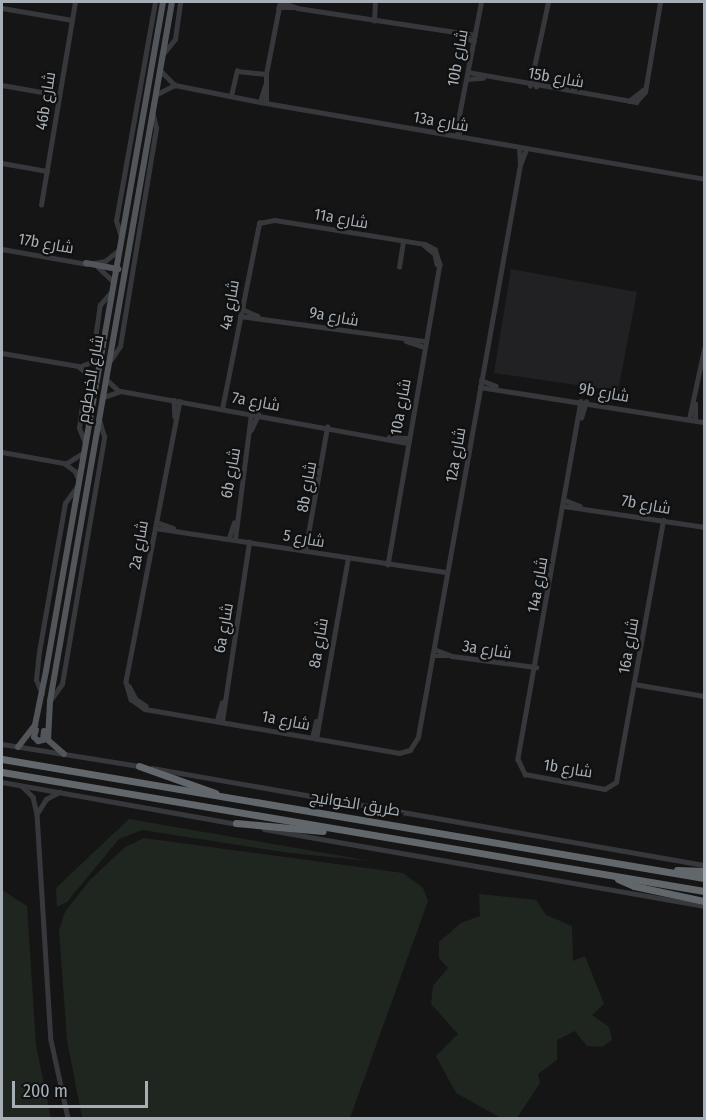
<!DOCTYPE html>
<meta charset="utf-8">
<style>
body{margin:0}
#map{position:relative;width:706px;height:1120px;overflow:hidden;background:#151516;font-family:"Fira Sans Condensed",Cairo,sans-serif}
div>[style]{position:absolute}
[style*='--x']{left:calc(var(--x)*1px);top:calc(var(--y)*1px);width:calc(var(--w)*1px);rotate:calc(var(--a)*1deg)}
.built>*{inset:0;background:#212123}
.green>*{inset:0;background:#1f261f}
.minor>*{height:4.5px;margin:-2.25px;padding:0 2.25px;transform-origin:2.25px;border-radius:2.25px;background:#36383b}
.major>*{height:6px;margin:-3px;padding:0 3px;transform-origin:3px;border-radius:3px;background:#52565a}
.highway>*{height:7px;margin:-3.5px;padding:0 3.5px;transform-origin:3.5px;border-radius:3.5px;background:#62676c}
span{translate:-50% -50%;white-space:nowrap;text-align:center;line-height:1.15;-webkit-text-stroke:4.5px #101011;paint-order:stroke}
.street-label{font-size:16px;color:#a7afb6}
.frame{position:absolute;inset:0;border:3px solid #a7afb6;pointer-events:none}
.scale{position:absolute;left:12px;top:1081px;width:136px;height:27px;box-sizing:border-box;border:3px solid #a7afb6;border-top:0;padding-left:8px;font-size:18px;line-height:21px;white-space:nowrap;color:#a7afb6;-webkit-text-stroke:4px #101011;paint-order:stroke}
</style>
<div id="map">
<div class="built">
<i style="clip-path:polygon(511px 269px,637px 292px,618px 391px,494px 373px)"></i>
</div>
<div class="green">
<i style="clip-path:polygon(129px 819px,371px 861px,290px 853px,142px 830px,119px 839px,67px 902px,57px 907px,56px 888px)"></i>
<i style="clip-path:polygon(144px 838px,403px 873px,423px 888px,428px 901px,350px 1118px,82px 1118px,67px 1040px,59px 930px,65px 912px,89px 881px,125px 847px)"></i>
<i style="clip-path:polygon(2px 890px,27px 906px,36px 1045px,51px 1118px,2px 1118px)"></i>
<i style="clip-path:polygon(479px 894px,536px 900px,546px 915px,572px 926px,573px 961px,585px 956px,604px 1004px,592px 1015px,609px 1027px,612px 1040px,602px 1047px,587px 1046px,575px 1031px,557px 1040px,557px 1060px,538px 1074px,540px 1083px,517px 1118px,501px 1118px,456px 1093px,436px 1056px,458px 1034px,431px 1004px,433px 986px,448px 968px,439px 958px,439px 942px,461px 923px,480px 916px)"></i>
</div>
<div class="minor">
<i style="--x:280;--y:2;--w:16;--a:18"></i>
<i style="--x:2;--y:8;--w:71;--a:9.7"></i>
<i style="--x:278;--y:8;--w:19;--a:0"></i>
<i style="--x:297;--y:8;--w:180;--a:8.6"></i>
<i style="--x:374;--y:21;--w:19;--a:-87"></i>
<i style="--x:456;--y:35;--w:19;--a:18"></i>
<i style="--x:163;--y:54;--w:19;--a:-51"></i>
<i style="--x:175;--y:39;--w:37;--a:-82"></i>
<i style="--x:161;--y:71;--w:20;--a:45"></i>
<i style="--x:175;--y:85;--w:87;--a:11.3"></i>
<i style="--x:260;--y:102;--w:451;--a:9.8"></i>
<i style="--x:468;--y:72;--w:171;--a:10.1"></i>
<i style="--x:636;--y:102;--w:13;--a:-48"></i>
<i style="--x:645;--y:92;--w:91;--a:-80.5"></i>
<i style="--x:467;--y:79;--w:16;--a:-4"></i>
<i style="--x:2;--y:85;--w:58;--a:10"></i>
<i style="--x:530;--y:86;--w:86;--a:-77.9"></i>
<i style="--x:536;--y:87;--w:17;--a:-90"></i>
<i style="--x:157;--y:94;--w:20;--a:-27"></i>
<i style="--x:231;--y:96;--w:26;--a:-77"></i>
<i style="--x:237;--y:71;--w:29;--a:6"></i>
<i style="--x:629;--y:101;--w:18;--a:-38"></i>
<i style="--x:260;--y:102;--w:17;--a:-73"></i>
<i style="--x:266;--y:103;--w:29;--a:-90"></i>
<i style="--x:266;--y:74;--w:73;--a:-79"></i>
<i style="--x:455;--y:136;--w:136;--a:-79"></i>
<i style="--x:459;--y:137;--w:16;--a:-86"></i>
<i style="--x:2;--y:163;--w:46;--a:10.1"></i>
<i style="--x:520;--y:165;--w:17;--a:-69"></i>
<i style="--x:41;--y:205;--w:206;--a:-80.5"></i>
<i style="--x:121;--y:237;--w:17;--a:-107"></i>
<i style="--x:116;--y:221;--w:222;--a:-79.9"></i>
<i style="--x:424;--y:245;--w:14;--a:39"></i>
<i style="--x:435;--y:254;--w:10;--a:79"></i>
<i style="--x:2;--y:249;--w:86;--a:10"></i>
<i style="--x:94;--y:263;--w:11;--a:-10"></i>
<i style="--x:105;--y:261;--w:18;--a:-38"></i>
<i style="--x:98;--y:267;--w:21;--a:43"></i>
<i style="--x:399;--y:267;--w:26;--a:-81"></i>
<i style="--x:242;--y:309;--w:17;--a:24"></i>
<i style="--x:240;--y:316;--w:187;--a:7.7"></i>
<i style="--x:406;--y:341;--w:19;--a:18"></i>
<i style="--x:2;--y:353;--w:77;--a:9.7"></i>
<i style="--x:78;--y:366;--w:23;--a:38"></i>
<i style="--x:100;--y:353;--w:15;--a:-110"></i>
<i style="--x:95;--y:339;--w:34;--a:-82"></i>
<i style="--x:100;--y:305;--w:17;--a:-50"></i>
<i style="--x:110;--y:361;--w:18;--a:-56"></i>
<i style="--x:120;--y:346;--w:221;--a:-80.6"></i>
<i style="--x:156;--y:128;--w:13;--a:-103"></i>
<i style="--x:81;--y:366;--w:19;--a:-21"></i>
<i style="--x:106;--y:379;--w:16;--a:43"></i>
<i style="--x:481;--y:380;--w:16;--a:22"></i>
<i style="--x:480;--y:387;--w:227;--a:8.9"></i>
<i style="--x:104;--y:397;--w:18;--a:-19"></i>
<i style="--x:121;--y:391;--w:291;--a:10.3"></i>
<i style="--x:174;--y:400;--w:17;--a:87"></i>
<i style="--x:180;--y:401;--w:286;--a:100.9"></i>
<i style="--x:126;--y:682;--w:18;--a:74"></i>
<i style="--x:131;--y:699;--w:17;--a:36"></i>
<i style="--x:145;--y:709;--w:258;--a:9.8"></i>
<i style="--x:399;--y:753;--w:11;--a:-15"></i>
<i style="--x:410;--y:750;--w:15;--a:-58"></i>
<i style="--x:418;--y:737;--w:581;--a:-79.89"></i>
<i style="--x:520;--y:165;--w:17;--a:-93"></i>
<i style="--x:581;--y:401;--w:364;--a:100"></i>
<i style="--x:518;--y:759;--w:17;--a:65"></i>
<i style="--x:525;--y:774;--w:81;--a:10.6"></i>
<i style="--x:605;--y:789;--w:13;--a:-32"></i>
<i style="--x:616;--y:782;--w:266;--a:-79.8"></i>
<i style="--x:222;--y:409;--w:190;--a:-78.7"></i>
<i style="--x:259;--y:223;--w:16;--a:-11"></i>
<i style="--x:275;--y:220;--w:152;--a:9.1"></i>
<i style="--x:425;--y:244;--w:11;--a:27"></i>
<i style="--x:435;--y:249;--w:16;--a:72"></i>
<i style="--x:440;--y:264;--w:305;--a:99.8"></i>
<i style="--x:581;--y:418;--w:17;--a:-73"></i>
<i style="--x:689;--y:419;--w:72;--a:-77.9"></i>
<i style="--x:695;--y:420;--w:16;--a:-90"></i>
<i style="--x:251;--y:430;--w:17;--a:-65"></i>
<i style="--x:389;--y:437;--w:18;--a:3"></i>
<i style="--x:85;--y:443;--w:16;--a:-112"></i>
<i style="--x:79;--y:428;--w:21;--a:-82"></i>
<i style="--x:82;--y:407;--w:18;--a:-52"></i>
<i style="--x:2;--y:452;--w:63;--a:10.1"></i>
<i style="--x:64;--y:463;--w:14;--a:36"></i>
<i style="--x:75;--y:471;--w:10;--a:66"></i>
<i style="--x:67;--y:463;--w:19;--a:-32"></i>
<i style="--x:565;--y:500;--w:16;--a:22"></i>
<i style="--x:564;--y:506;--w:142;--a:8.5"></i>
<i style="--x:156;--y:522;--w:18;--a:19"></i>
<i style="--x:155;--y:528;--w:295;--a:8.6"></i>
<i style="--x:229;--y:538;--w:16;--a:-72"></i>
<i style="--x:235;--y:539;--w:126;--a:-82.7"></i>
<i style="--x:305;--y:551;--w:126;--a:-79.9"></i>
<i style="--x:434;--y:649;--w:19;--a:21"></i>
<i style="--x:452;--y:656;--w:85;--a:7.5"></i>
<i style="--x:432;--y:656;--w:17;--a:0"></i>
<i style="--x:634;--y:684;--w:71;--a:9.7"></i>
<i style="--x:129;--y:686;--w:15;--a:62"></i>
<i style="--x:136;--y:699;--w:12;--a:35"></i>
<i style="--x:42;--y:694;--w:15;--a:-113"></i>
<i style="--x:36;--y:680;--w:28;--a:-84"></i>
<i style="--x:39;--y:652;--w:151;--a:-80.1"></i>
<i style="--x:65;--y:503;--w:22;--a:-54"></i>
<i style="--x:50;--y:701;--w:21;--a:-55"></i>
<i style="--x:62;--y:684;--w:251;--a:-80.3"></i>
<i style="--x:104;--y:437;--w:19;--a:-106"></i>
<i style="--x:217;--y:720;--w:18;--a:-74"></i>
<i style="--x:222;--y:721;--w:181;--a:-81.4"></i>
<i style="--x:312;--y:738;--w:17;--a:-77"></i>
<i style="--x:316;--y:739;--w:184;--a:-80"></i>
<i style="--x:2;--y:744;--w:140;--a:9.1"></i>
<i style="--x:152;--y:768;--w:560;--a:9.97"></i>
<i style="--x:2;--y:782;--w:240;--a:10.1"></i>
<i style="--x:22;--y:786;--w:16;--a:45"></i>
<i style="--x:33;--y:797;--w:17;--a:77"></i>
<i style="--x:37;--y:814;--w:226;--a:86.5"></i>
<i style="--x:51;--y:1040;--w:80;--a:77.7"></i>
<i style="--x:38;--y:812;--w:15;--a:-58"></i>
<i style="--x:46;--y:799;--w:15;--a:-28"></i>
<i style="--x:264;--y:829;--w:447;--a:9.9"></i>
</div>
<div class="major">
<i style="--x:86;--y:263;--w:33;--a:11"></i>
<i style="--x:36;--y:730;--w:7;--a:106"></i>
<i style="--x:34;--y:737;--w:6;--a:45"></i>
<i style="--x:38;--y:741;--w:5;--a:-11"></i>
<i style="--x:43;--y:740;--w:9;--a:-84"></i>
<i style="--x:18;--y:747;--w:28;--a:-52"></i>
<i style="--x:35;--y:725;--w:55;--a:-78.5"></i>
<i style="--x:46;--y:671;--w:679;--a:-80.08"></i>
<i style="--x:64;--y:754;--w:21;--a:-139"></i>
<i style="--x:48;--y:740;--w:39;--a:-87"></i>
<i style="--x:50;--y:701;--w:710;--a:-80.1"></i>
</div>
<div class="highway">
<i style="--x:2;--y:759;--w:712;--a:9.62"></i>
<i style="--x:139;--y:766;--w:81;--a:19.6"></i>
<i style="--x:2;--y:772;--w:712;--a:9.62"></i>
<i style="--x:236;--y:823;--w:87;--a:5.3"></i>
<i style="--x:677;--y:870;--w:27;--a:2"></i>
<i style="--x:618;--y:879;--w:17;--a:24"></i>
<i style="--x:634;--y:886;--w:72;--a:12.1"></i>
</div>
<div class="street-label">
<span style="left:458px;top:58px;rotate:-80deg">10b شارع</span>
<span style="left:556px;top:78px;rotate:10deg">15b شارع</span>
<span style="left:46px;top:101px;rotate:-81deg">46b شارع</span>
<span style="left:441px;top:122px;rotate:10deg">13a شارع</span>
<span style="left:341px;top:219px;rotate:10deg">11a شارع</span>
<span style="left:46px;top:244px;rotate:10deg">17b شارع</span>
<span style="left:230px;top:305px;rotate:-80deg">4a شارع</span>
<span style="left:334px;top:317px;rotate:10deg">9a شارع</span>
<span style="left:91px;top:379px;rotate:-80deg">شارع الخرطوم</span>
<span style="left:604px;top:393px;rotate:10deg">9b شارع</span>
<span style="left:256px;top:402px;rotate:10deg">7a شارع</span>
<span style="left:401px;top:407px;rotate:-80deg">10a شارع</span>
<span style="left:456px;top:455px;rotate:-80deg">12a شارع</span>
<span style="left:231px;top:473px;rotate:-80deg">6b شارع</span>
<span style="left:307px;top:487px;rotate:-80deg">8b شارع</span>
<span style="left:646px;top:505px;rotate:10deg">7b شارع</span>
<span style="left:304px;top:539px;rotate:10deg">شارع 5</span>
<span style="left:139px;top:545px;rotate:-80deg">2a شارع</span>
<span style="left:538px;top:585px;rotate:-80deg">14a شارع</span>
<span style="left:224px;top:628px;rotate:-80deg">6a شارع</span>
<span style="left:319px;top:643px;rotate:-80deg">8a شارع</span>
<span style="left:629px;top:646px;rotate:-80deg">16a شارع</span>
<span style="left:487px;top:650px;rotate:9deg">3a شارع</span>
<span style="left:286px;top:721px;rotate:11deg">1a شارع</span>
<span style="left:568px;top:769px;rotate:9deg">1b شارع</span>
<span style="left:355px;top:804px;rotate:9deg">طريق الخوانيج</span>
</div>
<div class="frame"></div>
<div class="scale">200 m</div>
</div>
